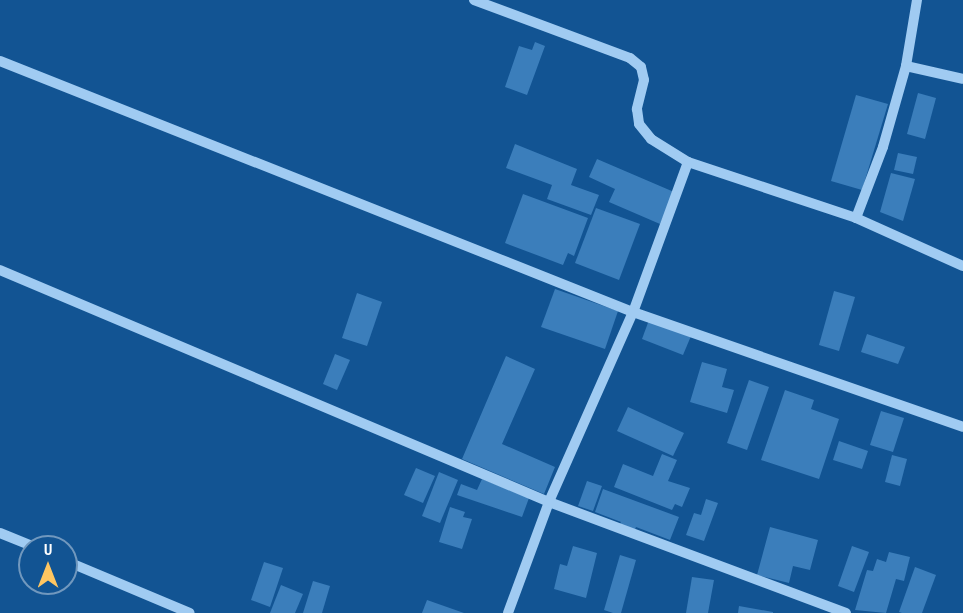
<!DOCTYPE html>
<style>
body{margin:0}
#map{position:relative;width:963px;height:613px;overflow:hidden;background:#125493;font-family:"PT Sans Narrow",sans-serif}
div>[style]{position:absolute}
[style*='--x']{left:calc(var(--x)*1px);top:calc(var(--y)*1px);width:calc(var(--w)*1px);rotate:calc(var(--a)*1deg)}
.building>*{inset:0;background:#3b7ebb}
.minor>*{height:10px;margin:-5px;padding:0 5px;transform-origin:5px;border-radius:5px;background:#a0cbf2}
span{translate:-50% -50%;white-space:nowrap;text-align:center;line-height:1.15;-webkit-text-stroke:4.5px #125493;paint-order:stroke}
.north{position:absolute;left:18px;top:535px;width:60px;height:60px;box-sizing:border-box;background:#125493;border:2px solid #7198be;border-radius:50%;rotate:0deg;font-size:16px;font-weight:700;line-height:24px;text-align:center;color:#fff}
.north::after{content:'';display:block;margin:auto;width:21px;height:27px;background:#ffc661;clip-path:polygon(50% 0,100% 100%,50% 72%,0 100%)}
</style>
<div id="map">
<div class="building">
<i style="clip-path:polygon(535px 42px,545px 46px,527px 95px,505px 87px,519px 46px,532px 50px)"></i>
<i style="clip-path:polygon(918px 93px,936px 98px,925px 139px,907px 134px)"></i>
<i style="clip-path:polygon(856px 95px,888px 104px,862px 190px,831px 181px)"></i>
<i style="clip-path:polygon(515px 144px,577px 169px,571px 185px,599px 195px,591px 215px,547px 199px,552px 185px,506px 168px)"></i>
<i style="clip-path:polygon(898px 153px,917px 157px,913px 174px,894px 170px)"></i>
<i style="clip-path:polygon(597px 159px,674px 192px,660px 224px,609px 202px,615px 189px,589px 177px)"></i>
<i style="clip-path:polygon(891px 173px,915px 179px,903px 221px,880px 212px)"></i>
<i style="clip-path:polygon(523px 194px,588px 218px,574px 256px,568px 253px,563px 265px,505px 243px)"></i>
<i style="clip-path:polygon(596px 208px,640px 224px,619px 280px,575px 263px)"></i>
<i style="clip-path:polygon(555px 289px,618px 311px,605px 349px,541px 327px)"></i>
<i style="clip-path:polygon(834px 291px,855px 297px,839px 351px,819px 345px)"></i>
<i style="clip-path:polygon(357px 293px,382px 302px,367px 346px,342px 338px)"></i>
<i style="clip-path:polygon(649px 320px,691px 336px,683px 355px,642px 339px)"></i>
<i style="clip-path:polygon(867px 334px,905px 347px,898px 364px,861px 352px)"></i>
<i style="clip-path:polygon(335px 354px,350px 360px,337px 390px,323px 384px)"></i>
<i style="clip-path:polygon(506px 356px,535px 369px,502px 444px,555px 467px,544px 494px,462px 459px)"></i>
<i style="clip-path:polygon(702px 362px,727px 369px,722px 387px,734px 390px,727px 413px,690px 402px)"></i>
<i style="clip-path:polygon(749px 380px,769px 387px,747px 450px,727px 443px)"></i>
<i style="clip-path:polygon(785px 390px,814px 400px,811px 409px,839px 419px,819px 479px,761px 460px)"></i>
<i style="clip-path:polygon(628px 407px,684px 433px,673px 456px,617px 431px)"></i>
<i style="clip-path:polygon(881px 411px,904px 418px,893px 452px,870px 445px)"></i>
<i style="clip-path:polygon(839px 441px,868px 451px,862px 469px,833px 460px)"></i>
<i style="clip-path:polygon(662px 454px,677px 460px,668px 481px,690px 488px,682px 507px,675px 504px,672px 510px,614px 487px,623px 464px,653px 476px)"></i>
<i style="clip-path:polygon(892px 455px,907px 459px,900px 486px,885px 482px)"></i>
<i style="clip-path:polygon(416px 468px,435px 476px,423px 503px,404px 495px)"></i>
<i style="clip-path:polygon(439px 472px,458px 480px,440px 523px,422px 516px)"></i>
<i style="clip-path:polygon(482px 479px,529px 498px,522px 517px,457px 495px,461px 484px,477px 490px)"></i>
<i style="clip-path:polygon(587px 481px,602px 486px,593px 511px,578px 506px)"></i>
<i style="clip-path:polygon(603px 489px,679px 517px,670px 540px,636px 527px,634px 532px,619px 526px,621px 522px,595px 512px)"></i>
<i style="clip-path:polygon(706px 499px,718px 503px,704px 541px,686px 535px,694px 513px,701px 515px)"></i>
<i style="clip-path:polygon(450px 507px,465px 512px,463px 517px,472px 519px,462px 549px,439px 542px)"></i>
<i style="clip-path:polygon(770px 527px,818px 540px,810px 570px,793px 566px,789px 583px,757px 575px)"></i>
<i style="clip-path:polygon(573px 546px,597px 553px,586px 598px,554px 589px,560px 564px,567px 566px)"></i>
<i style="clip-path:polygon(852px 546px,869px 552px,854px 592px,838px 586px)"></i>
<i style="clip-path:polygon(889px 552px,910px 557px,904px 581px,896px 579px,886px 613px,855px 610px,867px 570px,873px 571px,877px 559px,886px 562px)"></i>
<i style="clip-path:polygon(620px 555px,636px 560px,621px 613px,613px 613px,604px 610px)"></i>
<i style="clip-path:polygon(264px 562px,283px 568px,270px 607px,251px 600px)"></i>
<i style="clip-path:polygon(915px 567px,936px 575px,922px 613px,902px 613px,899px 612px)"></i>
<i style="clip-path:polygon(692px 577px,714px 580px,708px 613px,686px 613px)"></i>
<i style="clip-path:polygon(313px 581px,330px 586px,322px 613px,303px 613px)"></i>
<i style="clip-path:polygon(281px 585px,303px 594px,295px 613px,270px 613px)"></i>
<i style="clip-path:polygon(427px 600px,464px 613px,422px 613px)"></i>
<i style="clip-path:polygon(739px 606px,773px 612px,773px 613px,738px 613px)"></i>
</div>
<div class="minor">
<i style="--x:474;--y:0;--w:166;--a:20.4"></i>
<i style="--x:630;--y:58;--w:14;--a:39"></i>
<i style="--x:641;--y:67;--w:13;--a:77"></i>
<i style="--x:644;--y:80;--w:30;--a:104"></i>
<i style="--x:637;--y:109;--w:15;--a:82"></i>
<i style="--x:639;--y:124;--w:19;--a:51"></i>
<i style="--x:651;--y:139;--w:44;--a:31.9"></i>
<i style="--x:688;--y:162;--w:160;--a:110.1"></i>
<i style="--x:633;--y:312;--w:208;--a:113.9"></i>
<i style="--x:549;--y:502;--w:118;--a:110.3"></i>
<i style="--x:917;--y:0;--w:67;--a:99.5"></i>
<i style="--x:906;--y:66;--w:84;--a:105.9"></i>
<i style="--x:883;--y:147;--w:76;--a:110.8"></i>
<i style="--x:856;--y:218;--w:117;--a:24.2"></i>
<i style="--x:0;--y:61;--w:681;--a:21.63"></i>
<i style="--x:633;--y:312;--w:349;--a:19.2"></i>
<i style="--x:906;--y:66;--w:58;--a:12.8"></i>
<i style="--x:688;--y:162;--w:177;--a:18.4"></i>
<i style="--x:0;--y:270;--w:596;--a:22.91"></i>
<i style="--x:549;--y:502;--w:317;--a:20.5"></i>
<i style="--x:0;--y:533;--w:37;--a:22"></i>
<i style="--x:66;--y:561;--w:134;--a:22.8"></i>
</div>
<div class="north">U</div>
</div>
